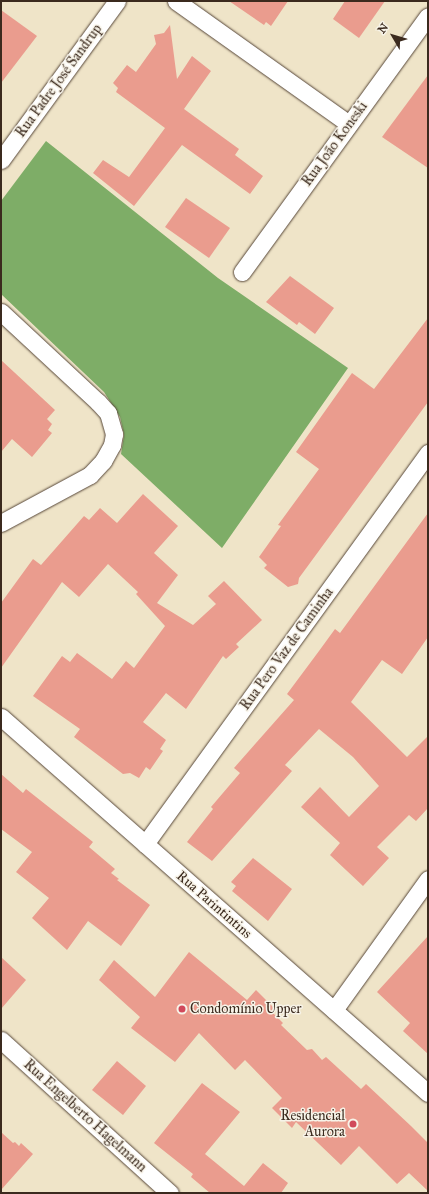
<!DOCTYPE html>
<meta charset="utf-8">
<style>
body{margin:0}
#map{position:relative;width:429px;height:1194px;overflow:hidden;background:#efe4c8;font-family:"IM FELL Great Primer",serif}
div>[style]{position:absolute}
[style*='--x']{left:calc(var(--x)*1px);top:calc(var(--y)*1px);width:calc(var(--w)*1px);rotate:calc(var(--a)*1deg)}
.forest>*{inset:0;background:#7ead67}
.building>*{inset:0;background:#ea9c8e}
.roads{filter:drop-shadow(0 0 1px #564638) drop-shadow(0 0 1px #564638)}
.minor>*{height:17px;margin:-8.5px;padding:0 8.5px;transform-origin:8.5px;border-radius:8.5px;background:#fff}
.dots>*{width:11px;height:11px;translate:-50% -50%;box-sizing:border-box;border:2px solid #f7f3e8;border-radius:50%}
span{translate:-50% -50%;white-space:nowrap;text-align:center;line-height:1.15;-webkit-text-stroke:3px #f7f3e8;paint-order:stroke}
.street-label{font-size:14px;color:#3b2a1e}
.poi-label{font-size:14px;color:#3b2a1e}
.left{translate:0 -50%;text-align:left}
.right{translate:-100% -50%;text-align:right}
.frame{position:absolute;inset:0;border:2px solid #3b2a1e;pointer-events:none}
.north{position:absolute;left:373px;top:16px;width:40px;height:40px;-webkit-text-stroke:3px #f7f3e8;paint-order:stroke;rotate:308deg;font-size:11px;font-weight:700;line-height:16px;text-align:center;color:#3b2a1e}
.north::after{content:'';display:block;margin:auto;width:14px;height:18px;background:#3b2a1e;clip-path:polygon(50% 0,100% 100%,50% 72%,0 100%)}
</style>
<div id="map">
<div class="forest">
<i style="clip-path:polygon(46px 141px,218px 278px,348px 368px,222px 548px,121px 454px,124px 435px,120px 417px,104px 392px,1px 294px,1px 201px)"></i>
</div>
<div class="building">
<i style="clip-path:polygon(229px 1px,288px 1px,271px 26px,266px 22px,264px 25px)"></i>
<i style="clip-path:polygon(345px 1px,385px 1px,359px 38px,333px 19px)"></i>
<i style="clip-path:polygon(1px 10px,37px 36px,1px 83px)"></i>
<i style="clip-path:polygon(170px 25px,177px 79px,192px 56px,211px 71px,184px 109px,239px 149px,235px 155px,263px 176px,250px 194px,182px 145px,134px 206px,93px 173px,103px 160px,129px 177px,165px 128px,116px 92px,118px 88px,113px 83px,127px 65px,136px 72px,156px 44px,154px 35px,164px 33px)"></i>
<i style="clip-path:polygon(428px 75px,428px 168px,382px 137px)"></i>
<i style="clip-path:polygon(186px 198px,230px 228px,209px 258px,165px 227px)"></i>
<i style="clip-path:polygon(290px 276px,334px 308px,315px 334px,299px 322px,297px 325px,266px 302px)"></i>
<i style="clip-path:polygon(428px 318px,428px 402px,299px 578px,298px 584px,288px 587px,264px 568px,267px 565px,259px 557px,281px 526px,278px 525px,319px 469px,296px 452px,352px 373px,374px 389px)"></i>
<i style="clip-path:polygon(1px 360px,55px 410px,47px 419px,52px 424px,48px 430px,52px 433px,32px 457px,12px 439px,1px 452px)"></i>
<i style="clip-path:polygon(143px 494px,178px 526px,154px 553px,178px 575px,157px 603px,193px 625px,216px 604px,208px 596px,224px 581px,262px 620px,236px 644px,239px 647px,226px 659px,223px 656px,186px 709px,166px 693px,143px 722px,166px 740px,160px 749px,163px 751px,150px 770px,146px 767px,139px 778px,130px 773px,123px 774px,74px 737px,80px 729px,33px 696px,62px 656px,70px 662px,77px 653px,112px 679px,126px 661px,134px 668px,165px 626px,136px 594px,138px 592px,108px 564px,79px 597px,62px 582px,1px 668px,1px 603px,33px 559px,41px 565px,84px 516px,89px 520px,100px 508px,117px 523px)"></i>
<i style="clip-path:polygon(428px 513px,428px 637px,402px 674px,382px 660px,351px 702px,407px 757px,428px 736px,428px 808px,416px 821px,409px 815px,377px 847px,389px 858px,363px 886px,330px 855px,340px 843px,301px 807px,320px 787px,349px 817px,379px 786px,353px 757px,319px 729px,285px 765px,292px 771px,212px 861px,187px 842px,213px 809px,211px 807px,240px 773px,234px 768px,294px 700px,287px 694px,319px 651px,335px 629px,340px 633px)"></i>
<i style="clip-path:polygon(1px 774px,23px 793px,26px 789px,93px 842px,89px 847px,115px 869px,111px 873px,119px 879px,117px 880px,150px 905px,121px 946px,88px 921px,67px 950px,32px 918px,49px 898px,16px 872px,32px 852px,1px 829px)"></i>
<i style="clip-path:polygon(253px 858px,292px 889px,268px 921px,232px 891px,236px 886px,231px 882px)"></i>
<i style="clip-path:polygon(428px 936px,428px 1054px,403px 1031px,410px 1023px,377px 992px)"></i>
<i style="clip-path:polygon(189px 952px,247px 1000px,256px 990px,274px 1008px,271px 1011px,283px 1023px,281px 1025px,307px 1050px,312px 1049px,322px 1060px,326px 1057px,361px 1089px,366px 1084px,411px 1126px,428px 1143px,428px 1191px,409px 1173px,397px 1184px,359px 1146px,341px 1165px,296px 1122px,292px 1128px,272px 1108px,282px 1098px,245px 1060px,235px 1070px,199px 1033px,175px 1062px,131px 1028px,140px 1017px,99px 980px,114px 960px,155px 997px)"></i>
<i style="clip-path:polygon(1px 957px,26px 980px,1px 1009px)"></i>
<i style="clip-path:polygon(117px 1061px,146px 1086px,123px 1115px,92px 1090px)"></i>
<i style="clip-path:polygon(202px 1083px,240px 1112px,205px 1154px,244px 1186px,263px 1163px,288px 1183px,281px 1193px,210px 1193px,191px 1177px,193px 1174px,154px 1143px)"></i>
<i style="clip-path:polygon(1px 1132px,13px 1143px,15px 1142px,19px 1146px,21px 1143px,33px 1154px,1px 1190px)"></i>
</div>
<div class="roads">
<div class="minor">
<i style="--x:176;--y:1;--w:212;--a:35.4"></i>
<i style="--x:1;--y:160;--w:197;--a:-53.9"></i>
<i style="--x:242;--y:272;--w:316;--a:-54"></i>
<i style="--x:1;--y:312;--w:132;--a:42.9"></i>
<i style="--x:98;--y:402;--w:15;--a:48"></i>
<i style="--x:108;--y:413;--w:22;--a:74"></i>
<i style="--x:114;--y:434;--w:11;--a:100"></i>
<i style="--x:112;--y:445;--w:18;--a:119"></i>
<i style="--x:103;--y:461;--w:19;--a:133"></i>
<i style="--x:90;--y:475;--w:101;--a:151.7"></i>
<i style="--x:1;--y:717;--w:569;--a:41.37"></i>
<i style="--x:145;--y:844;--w:483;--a:-54.1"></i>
<i style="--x:334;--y:1010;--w:161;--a:-54.3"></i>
<i style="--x:1;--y:1040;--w:228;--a:42.2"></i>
</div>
</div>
<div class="dots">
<i style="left:182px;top:1009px;background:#d1495b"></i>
<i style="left:353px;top:1124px;background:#d1495b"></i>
</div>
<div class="street-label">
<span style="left:59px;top:81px;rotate:-54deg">Rua Padre José Sandrup</span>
<span style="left:335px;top:144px;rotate:-54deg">Rua João Koneski</span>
<span style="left:287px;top:649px;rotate:-54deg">Rua Pero Vaz de Caminha</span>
<span style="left:214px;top:905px;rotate:41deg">Rua Parintintins</span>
<span style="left:85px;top:1116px;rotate:42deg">Rua Engelberto Hagelmann</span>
</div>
<div class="poi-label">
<span class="left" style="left:190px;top:1009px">Condomínio Upper</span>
<span class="right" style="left:345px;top:1124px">Residencial<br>Aurora</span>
</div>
<div class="frame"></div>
<div class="north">N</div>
</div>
